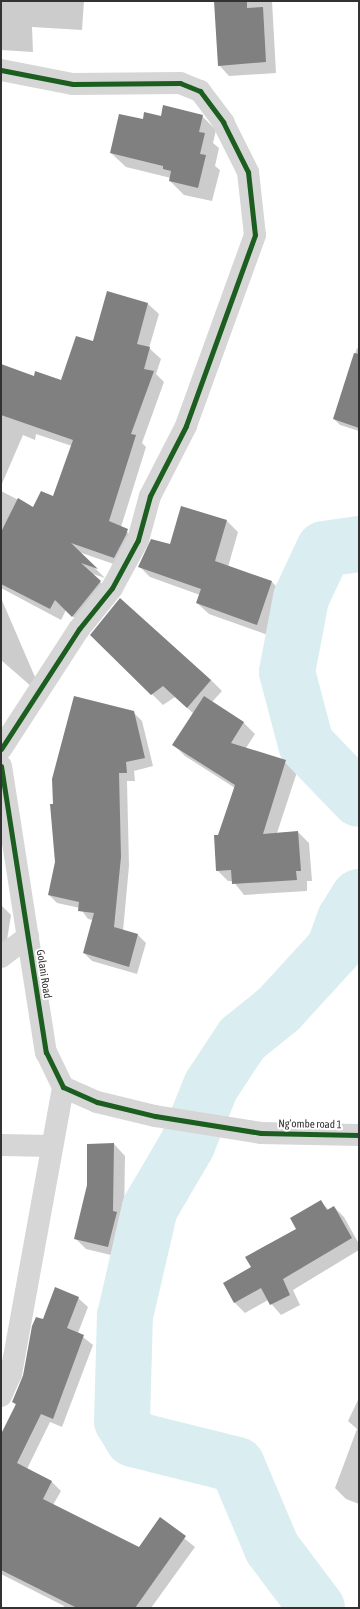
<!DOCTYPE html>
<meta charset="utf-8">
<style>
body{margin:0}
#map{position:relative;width:360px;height:1609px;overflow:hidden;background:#fff;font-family:"Asap Condensed",sans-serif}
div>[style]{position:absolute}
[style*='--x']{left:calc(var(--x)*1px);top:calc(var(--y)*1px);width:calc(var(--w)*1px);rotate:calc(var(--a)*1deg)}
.shadow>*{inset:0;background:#0003}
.river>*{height:56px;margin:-28px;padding:0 28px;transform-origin:28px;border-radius:28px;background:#daeef2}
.building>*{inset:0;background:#808080}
.street>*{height:22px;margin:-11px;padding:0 11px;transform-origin:11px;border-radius:11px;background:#d6d6d6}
.cycleway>*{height:5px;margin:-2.5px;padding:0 2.5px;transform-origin:2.5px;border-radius:2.5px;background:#1b5e20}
span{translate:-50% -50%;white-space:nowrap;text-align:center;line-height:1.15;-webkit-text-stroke:4px #fff;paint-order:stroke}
.street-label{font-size:11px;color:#323232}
.frame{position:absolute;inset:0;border:2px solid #323232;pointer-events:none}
</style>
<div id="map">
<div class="shadow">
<i style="clip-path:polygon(1px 1px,84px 1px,82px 30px,32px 27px,33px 52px,1px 50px)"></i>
<i style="clip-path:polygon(215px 1px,272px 1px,276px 73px,229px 76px,219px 65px)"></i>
<i style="clip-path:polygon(202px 116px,216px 130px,213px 143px,219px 148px,215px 166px,220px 170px,212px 201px,184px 195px,170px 181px,171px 178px,126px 167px,111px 153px,143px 121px,162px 117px)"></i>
<i style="clip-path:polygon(108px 293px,148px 304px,159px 314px,149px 348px,161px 359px,156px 374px,164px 382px,142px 443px,146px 447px,121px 527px,138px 541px,125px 568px,79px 552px,105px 578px,90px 573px,112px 593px,84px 627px,66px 610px,61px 620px,1px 588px,1px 491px,34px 508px,54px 498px,72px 446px,36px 434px,35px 440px,23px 435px,1px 486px,1px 365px,34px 377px,62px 381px,93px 342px)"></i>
<i style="clip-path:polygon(357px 348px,359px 349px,359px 431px,340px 425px,334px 419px)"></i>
<i style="clip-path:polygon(227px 521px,238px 532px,228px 567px,272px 582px,283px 593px,268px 635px,209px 614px,197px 603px,200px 595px,150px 577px,139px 566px)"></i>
<i style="clip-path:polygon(1px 598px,41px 691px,40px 694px,1px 660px)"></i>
<i style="clip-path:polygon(92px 635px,211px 680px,222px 691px,212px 702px,244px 723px,255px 734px,246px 748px,286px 761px,297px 772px,277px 833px,298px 832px,309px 843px,312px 881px,307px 881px,307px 891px,244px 895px,233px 881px,228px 881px,217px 870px,219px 836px,235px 788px,185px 756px,174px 745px,194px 714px,175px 697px,163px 705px)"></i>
<i style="clip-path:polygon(133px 712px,142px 721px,153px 766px,134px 771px,135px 781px,127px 781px,129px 866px,123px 931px,138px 935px,146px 943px,137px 974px,92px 961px,84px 953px,93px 920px,88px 919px,80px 908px,57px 903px,49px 895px,56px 862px,54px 805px)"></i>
<i style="clip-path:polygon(1px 905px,11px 915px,4px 959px,1px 963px)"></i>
<i style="clip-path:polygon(114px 1144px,125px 1156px,124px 1220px,128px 1224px,119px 1257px,86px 1249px,75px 1238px)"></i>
<i style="clip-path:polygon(320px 1201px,329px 1210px,334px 1207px,344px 1217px,359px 1244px,359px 1250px,293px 1290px,300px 1305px,281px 1315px,268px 1300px,245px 1313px,235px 1303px,224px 1283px,252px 1268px,297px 1230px)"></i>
<i style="clip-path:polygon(78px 1298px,88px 1307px,78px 1333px,93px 1345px,62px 1427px,50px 1422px,27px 1469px,51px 1481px,61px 1491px,53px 1505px,139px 1548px,160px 1519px,195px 1547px,151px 1608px,63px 1608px,64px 1606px,1px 1574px,1px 1436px,16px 1405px,13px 1402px,43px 1320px)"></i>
<i style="clip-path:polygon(359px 1398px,359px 1504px,346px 1499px,335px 1488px,357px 1429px,348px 1421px)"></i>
</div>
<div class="river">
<i style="--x:359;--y:544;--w:35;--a:172"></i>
<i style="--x:324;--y:549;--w:54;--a:115.1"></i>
<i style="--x:301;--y:598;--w:75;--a:100.7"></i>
<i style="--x:287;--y:672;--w:74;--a:75.2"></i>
<i style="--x:306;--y:744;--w:76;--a:46.1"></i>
<i style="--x:317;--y:1608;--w:75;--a:-126.9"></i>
<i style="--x:272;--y:1548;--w:90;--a:-112.9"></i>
<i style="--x:237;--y:1465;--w:107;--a:-166"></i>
<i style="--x:133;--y:1439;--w:21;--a:-121"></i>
<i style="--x:122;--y:1421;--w:105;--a:-88.4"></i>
<i style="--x:125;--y:1316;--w:111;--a:-77"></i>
<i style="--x:150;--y:1208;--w:73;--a:-59.6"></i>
<i style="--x:187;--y:1145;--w:64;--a:-67.9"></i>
<i style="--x:211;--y:1086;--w:56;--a:-56.6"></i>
<i style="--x:242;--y:1039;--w:48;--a:-39"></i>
<i style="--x:279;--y:1009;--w:81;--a:-47.5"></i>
<i style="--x:334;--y:949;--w:32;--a:-70"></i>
<i style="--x:345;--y:919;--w:26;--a:-58"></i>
</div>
<div class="building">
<i style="clip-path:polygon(214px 1px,247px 1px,247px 8px,263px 7px,266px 62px,218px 66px)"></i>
<i style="clip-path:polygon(163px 105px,203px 115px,199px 132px,205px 133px,200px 154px,206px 155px,198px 188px,169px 181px,171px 171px,163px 169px,163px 166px,110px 153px,119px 114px,143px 119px,144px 112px,161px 116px)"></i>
<i style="clip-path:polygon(107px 291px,148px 303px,137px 344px,150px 347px,144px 369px,154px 371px,131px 434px,136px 435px,109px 521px,128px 529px,126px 535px,114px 558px,71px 543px,98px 569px,81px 563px,101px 581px,72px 617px,55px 600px,50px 609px,1px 584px,1px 532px,18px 498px,33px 507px,41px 491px,53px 496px,73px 440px,1px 415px,1px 364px,34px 376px,35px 371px,61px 380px,76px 336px,93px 341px)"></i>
<i style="clip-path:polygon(354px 353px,359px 354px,359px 428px,333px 419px)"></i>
<i style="clip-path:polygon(181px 506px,227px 520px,215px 561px,272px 581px,257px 625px,196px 603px,201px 589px,138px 567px,151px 539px,170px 544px)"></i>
<i style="clip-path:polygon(120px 598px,211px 680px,187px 708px,163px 686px,151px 695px,90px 635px)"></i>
<i style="clip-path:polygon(74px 696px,134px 711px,145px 758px,126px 762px,127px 773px,119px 773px,121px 857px,114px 927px,138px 934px,129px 967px,83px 953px,94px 913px,78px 911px,79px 902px,48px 895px,55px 862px,50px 804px,53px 804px,52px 779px)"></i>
<i style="clip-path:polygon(204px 696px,244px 722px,231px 743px,286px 760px,263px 834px,298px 831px,301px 871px,296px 871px,297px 880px,232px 884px,231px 870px,216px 871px,214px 835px,218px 835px,235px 785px,172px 745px)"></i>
<i style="clip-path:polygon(114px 1143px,113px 1211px,117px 1212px,108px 1247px,74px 1239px,87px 1185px,87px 1144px)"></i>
<i style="clip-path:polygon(321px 1200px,327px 1210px,334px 1206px,352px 1238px,283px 1279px,290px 1295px,270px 1305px,261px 1288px,234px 1303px,223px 1283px,251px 1267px,245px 1257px,296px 1229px,290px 1218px)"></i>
<i style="clip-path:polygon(55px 1287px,79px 1297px,67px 1328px,84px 1335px,53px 1419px,41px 1414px,17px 1463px,52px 1481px,43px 1499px,139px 1547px,160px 1517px,186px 1536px,135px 1608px,77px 1608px,1px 1570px,1px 1434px,16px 1404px,12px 1402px,23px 1376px,32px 1326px,36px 1317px,43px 1319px)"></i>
</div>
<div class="street">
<i style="--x:1;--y:70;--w:73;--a:11"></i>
<i style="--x:73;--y:84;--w:107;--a:-0.5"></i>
<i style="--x:180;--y:83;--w:22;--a:22"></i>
<i style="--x:200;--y:91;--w:39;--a:53"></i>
<i style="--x:223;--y:122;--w:56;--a:63.4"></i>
<i style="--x:248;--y:172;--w:63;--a:83.7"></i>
<i style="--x:255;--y:235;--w:203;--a:109.9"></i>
<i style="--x:186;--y:426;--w:79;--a:117.2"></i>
<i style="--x:150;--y:496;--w:46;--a:105.3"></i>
<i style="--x:138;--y:540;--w:55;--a:118.4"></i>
<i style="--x:112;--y:588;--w:53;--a:128.8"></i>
<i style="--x:79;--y:629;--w:143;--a:123"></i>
<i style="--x:1;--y:766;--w:290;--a:81.1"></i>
<i style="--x:46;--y:1052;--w:39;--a:64"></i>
<i style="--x:63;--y:1087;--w:37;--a:24"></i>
<i style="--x:97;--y:1102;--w:60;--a:13.6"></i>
<i style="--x:155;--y:1116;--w:107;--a:9.1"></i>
<i style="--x:261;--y:1133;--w:98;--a:1.2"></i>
<i style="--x:1;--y:957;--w:34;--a:-37"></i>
<i style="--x:1;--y:1145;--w:51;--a:1.1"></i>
<i style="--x:1;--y:1396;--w:24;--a:-66"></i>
<i style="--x:11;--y:1374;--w:292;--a:-79.7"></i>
</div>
<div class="cycleway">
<i style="--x:1;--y:70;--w:73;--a:11"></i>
<i style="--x:73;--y:84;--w:107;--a:-0.5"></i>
<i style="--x:180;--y:83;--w:22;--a:22"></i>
<i style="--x:200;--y:91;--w:39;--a:53"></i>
<i style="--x:223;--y:122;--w:56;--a:63.4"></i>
<i style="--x:248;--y:172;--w:63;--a:83.7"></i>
<i style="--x:255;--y:235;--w:203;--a:109.9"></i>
<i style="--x:186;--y:426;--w:79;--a:117.2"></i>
<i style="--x:150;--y:496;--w:46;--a:105.3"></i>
<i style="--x:138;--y:540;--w:55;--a:118.4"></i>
<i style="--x:112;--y:588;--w:53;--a:128.8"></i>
<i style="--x:79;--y:629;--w:143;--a:123"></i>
<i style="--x:1;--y:766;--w:290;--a:81.1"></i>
<i style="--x:46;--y:1052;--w:39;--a:64"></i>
<i style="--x:63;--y:1087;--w:37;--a:24"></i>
<i style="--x:97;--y:1102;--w:60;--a:13.6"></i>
<i style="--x:155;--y:1116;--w:107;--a:9.1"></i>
<i style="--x:261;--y:1133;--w:98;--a:1.2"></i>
</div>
<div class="street-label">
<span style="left:44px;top:974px;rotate:81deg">Golani Road</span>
<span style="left:310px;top:1124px;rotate:1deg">Ng’ombe road 1</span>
</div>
<div class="frame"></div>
</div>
